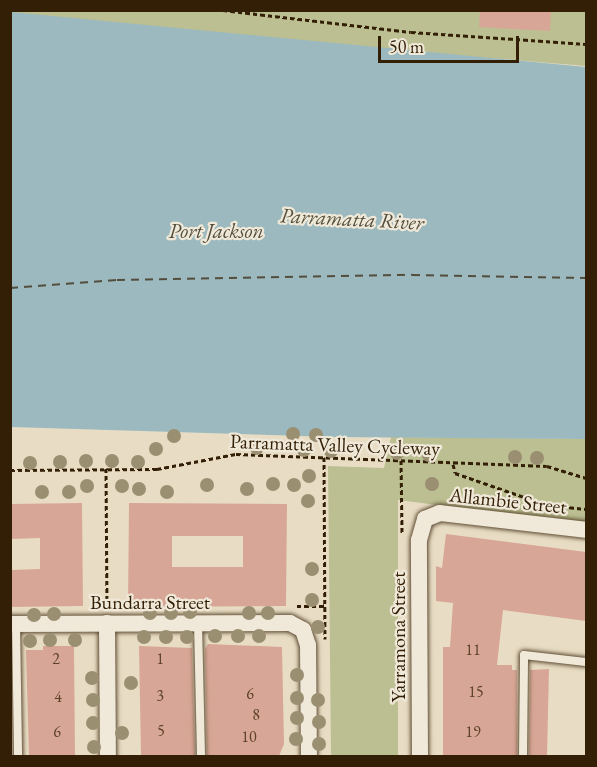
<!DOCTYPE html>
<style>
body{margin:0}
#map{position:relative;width:597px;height:767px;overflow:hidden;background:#e8ddc4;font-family:"EB Garamond",serif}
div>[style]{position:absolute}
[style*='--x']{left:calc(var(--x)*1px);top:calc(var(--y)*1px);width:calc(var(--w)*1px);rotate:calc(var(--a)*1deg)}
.green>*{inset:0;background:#bbbf91}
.water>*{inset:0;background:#9bb9be}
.ferry>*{height:1.5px;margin-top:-0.75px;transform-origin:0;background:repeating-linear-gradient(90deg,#524d3c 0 8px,transparent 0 14px)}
.building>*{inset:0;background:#d8a696}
.path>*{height:3px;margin-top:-1.5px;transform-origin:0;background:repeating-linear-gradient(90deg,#331f05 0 4.5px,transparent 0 7.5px)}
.roads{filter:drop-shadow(0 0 2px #604e35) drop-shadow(0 0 2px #604e35)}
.lane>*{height:8px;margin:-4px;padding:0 4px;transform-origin:4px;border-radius:4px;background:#f0e9d9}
.street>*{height:16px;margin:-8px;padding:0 8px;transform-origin:8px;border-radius:8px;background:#f0e9d9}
.trees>*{width:14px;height:14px;margin:-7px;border-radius:50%;background:#9b8f72}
span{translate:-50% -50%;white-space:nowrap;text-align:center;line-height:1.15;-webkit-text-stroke:4.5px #f0e9d9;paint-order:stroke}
.number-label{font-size:16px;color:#5c4129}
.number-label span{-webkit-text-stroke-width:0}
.street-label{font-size:20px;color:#331f05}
.water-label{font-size:21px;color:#524d3c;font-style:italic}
.frame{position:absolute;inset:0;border:12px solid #331f05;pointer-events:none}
.scale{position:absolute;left:378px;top:36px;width:141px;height:27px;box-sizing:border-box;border:3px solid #331f05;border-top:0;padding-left:8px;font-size:18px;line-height:21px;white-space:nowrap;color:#331f05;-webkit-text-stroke:4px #f0e9d9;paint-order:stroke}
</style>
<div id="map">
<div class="green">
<i style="clip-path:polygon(11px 10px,586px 11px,586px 66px,21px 19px,11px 18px)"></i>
<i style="clip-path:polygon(391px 437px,586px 439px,586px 524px,398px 500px,398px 756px,331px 756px,328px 466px,384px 468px)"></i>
</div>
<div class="water">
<i style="clip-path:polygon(11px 12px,586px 67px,586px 439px,336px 437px,11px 427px)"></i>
</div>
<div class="ferry">
<i style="--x:10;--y:288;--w:107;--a:-4.3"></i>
<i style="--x:117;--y:280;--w:295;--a:-1"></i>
<i style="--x:412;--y:275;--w:174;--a:1"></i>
</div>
<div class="building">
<i style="clip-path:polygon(480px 10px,551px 10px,550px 31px,479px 27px)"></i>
<i style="clip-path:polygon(82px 503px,83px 606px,10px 607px,10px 570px,40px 569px,40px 538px,10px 539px,10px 504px)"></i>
<i style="clip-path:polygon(evenodd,129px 503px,287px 504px,286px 606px,128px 607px,129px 503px,172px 536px,243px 536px,243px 567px,172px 567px,172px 536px)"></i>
<i style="clip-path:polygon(446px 534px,586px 552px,586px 621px,503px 610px,497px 665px,512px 665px,512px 670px,517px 670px,517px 756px,443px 756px,443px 647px,450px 647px,453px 603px,436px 601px,436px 566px,442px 568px)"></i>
<i style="clip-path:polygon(208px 644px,282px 647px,284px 744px,279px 756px,207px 756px,205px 649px)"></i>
<i style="clip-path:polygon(43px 646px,74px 646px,75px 756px,29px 756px,26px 650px,43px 650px)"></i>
<i style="clip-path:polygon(139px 646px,192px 648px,195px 756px,141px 756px)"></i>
<i style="clip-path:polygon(549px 669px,547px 756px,529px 756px,530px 670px)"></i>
</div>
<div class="path">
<i style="--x:223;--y:10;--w:189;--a:6.7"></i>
<i style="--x:411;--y:32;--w:175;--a:3.9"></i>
<i style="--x:324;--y:457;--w:182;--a:89.7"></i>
<i style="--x:401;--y:460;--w:73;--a:89.2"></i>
<i style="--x:453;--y:464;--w:9;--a:77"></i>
<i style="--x:455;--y:473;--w:97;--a:19.2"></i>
<i style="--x:547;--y:505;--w:39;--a:6"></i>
<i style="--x:106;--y:468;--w:138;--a:89.6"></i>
<i style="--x:10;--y:470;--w:147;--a:-0.4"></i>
<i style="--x:157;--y:469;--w:80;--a:-10.8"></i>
<i style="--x:236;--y:454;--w:311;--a:2.2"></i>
<i style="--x:547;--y:466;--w:41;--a:17.1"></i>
<i style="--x:297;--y:606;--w:28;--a:0"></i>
</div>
<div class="roads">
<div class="lane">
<i style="--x:198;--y:623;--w:133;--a:88.7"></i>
<i style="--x:16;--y:624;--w:132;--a:89.1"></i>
<i style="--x:523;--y:756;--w:101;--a:-89.4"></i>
<i style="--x:524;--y:655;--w:62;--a:6.4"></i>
</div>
<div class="street">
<i style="--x:107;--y:623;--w:133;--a:89.6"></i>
<i style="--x:10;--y:624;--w:280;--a:-0.2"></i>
<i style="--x:290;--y:623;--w:15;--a:28"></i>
<i style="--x:303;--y:630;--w:16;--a:72"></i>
<i style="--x:308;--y:645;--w:111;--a:89.5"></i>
<i style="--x:420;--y:756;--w:216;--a:-90.3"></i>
<i style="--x:419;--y:540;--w:22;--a:-74"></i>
<i style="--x:425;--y:519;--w:16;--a:-22"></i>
<i style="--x:440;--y:513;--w:147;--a:6.6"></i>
</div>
</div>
<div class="trees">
<i style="left:293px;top:434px"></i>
<i style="left:316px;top:435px"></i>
<i style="left:174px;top:436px"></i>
<i style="left:257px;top:448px"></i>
<i style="left:156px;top:449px"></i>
<i style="left:304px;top:450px"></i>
<i style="left:331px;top:451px"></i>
<i style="left:397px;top:453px"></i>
<i style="left:429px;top:455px"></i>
<i style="left:515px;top:457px"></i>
<i style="left:537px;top:458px"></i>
<i style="left:86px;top:461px"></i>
<i style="left:112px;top:461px"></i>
<i style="left:60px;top:462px"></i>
<i style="left:138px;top:462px"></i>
<i style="left:30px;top:463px"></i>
<i style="left:309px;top:476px"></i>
<i style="left:273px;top:484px"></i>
<i style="left:432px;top:484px"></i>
<i style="left:207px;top:485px"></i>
<i style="left:294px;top:485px"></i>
<i style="left:87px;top:486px"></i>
<i style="left:122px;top:486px"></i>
<i style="left:139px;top:489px"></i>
<i style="left:247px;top:489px"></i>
<i style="left:42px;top:492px"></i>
<i style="left:69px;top:492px"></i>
<i style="left:167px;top:492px"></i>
<i style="left:308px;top:501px"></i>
<i style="left:312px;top:569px"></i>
<i style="left:312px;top:600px"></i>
<i style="left:190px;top:612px"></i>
<i style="left:150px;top:613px"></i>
<i style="left:171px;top:613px"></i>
<i style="left:249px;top:613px"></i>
<i style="left:268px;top:613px"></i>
<i style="left:54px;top:614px"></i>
<i style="left:34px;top:615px"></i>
<i style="left:318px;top:627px"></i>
<i style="left:215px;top:636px"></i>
<i style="left:238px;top:636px"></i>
<i style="left:259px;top:636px"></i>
<i style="left:144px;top:637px"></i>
<i style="left:166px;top:637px"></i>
<i style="left:187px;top:637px"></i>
<i style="left:50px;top:640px"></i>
<i style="left:75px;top:640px"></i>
<i style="left:30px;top:641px"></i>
<i style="left:297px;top:675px"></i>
<i style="left:92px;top:678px"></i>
<i style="left:131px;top:683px"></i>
<i style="left:297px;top:698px"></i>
<i style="left:93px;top:700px"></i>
<i style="left:318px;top:700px"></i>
<i style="left:297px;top:718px"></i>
<i style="left:319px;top:722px"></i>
<i style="left:93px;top:723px"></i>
<i style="left:122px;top:733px"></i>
<i style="left:296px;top:739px"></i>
<i style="left:319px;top:744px"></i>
<i style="left:94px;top:747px"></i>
</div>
<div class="number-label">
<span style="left:473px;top:650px">11</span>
<span style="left:56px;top:659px">2</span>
<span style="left:160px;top:659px">1</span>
<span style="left:476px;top:692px">15</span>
<span style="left:250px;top:694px">6</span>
<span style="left:160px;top:696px">3</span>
<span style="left:58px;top:697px">4</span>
<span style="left:256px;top:715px">8</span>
<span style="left:161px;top:731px">5</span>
<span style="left:57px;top:732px">6</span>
<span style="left:473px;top:732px">19</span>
<span style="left:249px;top:737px">10</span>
</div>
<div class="street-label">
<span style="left:335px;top:445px;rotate:2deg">Parramatta Valley Cycleway</span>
<span style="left:508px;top:501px;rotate:6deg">Allambie Street</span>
<span style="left:150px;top:602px">Bundarra Street</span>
<span style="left:398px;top:637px;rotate:-90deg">Yarramona Street</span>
</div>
<div class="water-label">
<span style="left:352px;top:219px;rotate:3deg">Parramatta River</span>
<span style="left:216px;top:231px">Port Jackson</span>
</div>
<div class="frame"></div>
<div class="scale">50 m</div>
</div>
